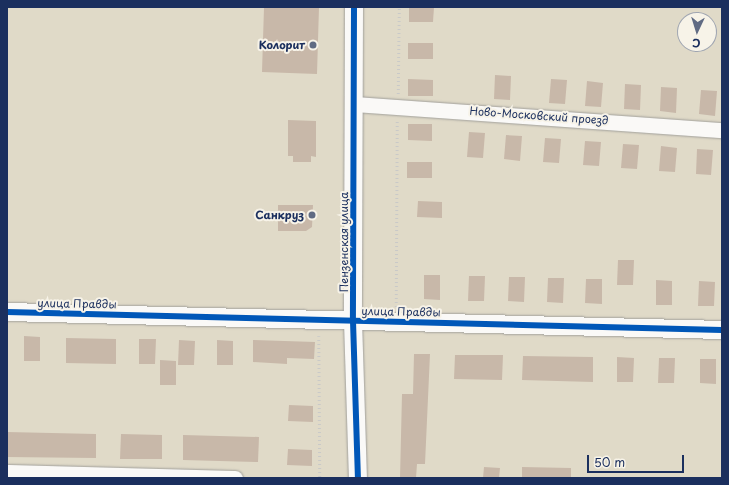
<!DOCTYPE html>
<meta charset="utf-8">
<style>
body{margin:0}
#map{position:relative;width:729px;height:485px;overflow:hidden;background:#e0dac8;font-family:"Playpen Sans",sans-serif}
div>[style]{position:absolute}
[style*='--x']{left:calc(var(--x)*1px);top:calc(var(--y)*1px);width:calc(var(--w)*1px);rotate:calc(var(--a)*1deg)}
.building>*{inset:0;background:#c8b8a9}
.path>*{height:2.5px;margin-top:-1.25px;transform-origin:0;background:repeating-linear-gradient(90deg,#c9c9c8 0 1px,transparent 0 4px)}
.roads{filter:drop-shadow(0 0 1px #a1a09b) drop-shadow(0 0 1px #a1a09b)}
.minor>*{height:15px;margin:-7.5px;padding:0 7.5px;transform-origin:7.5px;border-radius:7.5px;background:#faf9f7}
.tertiary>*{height:18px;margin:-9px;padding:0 9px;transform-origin:9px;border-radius:9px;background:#faf9f7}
.cycleway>*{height:6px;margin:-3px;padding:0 3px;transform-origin:3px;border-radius:3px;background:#0057b8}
.dots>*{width:11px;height:11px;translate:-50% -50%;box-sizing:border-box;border:2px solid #f7f3e8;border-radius:50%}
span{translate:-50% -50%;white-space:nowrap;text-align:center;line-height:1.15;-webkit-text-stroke:4px #f7f3e8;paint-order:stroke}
.poi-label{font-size:11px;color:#1b2f5e;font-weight:700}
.right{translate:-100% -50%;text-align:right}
.street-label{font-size:11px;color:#1b2f5e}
.frame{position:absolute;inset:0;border:8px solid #1b2f5e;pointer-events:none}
.north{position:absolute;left:677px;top:12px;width:40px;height:40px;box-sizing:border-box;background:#f7f3e8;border:1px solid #9fa5b1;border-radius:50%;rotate:184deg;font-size:11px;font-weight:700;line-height:16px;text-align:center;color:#1b2f5e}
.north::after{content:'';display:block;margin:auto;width:14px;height:18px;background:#606b83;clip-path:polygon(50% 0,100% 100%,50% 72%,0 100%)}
.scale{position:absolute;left:587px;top:455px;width:97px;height:18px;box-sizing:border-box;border:2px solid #1b2f5e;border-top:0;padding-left:5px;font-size:12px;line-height:14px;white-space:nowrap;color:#1b2f5e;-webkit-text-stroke:3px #f7f3e8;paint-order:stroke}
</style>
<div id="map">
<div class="building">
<i style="clip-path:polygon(264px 7px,319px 7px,317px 74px,262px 72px)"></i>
<i style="clip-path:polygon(409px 7px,434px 7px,433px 22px,409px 22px)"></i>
<i style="clip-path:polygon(408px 43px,433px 43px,433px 59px,408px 59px)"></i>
<i style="clip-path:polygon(495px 75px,511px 76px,510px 100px,494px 99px)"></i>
<i style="clip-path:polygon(408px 79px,433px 80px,433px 96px,408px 96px)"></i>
<i style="clip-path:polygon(551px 79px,567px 80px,565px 104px,549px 103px)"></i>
<i style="clip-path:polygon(587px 81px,603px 83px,601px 107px,585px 106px)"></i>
<i style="clip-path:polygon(625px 84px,641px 85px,640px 110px,624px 109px)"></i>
<i style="clip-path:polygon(661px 87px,677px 88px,676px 113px,660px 111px)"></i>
<i style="clip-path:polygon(701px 90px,717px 91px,715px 116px,699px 114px)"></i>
<i style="clip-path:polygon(288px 120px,316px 121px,316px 157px,311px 156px,311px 162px,293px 162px,293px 156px,288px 156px)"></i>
<i style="clip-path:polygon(408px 124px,432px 124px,432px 141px,408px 140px)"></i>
<i style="clip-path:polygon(469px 132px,485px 133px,483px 158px,467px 157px)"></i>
<i style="clip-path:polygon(506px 135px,522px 136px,520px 161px,504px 159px)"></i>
<i style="clip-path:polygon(545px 138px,561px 139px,559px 163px,543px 162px)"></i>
<i style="clip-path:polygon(585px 141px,601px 142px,599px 166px,583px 165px)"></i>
<i style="clip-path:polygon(623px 144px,639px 145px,637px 169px,621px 168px)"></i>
<i style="clip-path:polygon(661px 146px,677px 148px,675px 172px,659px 171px)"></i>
<i style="clip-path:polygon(697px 149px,713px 150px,711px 175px,696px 174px)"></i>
<i style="clip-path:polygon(407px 162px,432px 162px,432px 178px,407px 178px)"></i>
<i style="clip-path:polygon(418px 201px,442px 202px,442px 218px,417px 217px)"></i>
<i style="clip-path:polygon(278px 205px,313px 205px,312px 227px,306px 231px,278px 231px)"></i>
<i style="clip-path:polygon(618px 260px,634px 260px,633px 285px,617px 285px)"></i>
<i style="clip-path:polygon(424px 275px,440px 275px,440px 300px,424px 299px)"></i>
<i style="clip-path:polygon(469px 276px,485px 276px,484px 301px,468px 301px)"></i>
<i style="clip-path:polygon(509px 277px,525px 277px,524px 302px,508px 301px)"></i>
<i style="clip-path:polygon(548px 278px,564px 278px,563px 303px,547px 302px)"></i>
<i style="clip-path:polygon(586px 279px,602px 279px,602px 304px,585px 303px)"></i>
<i style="clip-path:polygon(656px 280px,672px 281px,672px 305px,656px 305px)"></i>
<i style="clip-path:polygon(699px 281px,715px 282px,714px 306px,698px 306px)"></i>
<i style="clip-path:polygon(24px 336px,40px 337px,40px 361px,24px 361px)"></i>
<i style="clip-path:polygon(66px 338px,116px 339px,116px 364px,66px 363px)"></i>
<i style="clip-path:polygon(139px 339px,156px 339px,155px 364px,139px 364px)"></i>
<i style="clip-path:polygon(179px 340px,195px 341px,194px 365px,178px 365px)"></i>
<i style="clip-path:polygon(217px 340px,233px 341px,233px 365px,217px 365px)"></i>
<i style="clip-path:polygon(253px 340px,315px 342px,314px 359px,287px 358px,287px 364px,253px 362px)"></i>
<i style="clip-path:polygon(414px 354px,430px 354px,425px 464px,417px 464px,416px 478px,400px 478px,402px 394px,413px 394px)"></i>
<i style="clip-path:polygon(455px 355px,503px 355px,502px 380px,454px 379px)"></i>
<i style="clip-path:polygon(523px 356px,593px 357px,593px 382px,522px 380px)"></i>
<i style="clip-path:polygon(617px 357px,634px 358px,633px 382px,617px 382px)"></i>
<i style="clip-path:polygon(659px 358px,675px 358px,674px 383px,658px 383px)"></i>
<i style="clip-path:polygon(700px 359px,716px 359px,716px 384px,700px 383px)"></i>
<i style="clip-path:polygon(160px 360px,176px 361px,176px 385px,160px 385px)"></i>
<i style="clip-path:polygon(289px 405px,313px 406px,313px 422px,288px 421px)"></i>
<i style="clip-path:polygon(7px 432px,96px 434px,96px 458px,7px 457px)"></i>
<i style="clip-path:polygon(121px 434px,162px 435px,162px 459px,120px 459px)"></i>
<i style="clip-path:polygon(183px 435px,259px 437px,258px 462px,183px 460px)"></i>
<i style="clip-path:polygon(288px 449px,312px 450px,312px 466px,287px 465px)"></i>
<i style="clip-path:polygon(484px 467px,500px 468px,499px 478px,483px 478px)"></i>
<i style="clip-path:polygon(522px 467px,571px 468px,571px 478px,522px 478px)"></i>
</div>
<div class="path">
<i style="--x:398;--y:94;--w:87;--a:-89.3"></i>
<i style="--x:396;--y:307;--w:188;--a:-89.7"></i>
<i style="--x:319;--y:336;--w:142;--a:89.6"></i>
</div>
<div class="roads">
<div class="minor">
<i style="--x:355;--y:104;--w:368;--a:4.1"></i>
<i style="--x:7;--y:472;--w:228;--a:1.5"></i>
</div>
<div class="tertiary">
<i style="--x:354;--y:7;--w:314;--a:90.2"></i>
<i style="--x:353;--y:321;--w:157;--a:88.2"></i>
<i style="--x:7;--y:312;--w:715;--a:1.44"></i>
</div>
</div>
<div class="cycleway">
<i style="--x:354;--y:7;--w:314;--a:90.2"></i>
<i style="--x:353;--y:321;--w:157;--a:88.2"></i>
<i style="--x:7;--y:312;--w:715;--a:1.44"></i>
</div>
<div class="dots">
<i style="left:313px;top:45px;background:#606b83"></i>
<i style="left:312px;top:215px;background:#606b83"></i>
</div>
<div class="poi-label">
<span class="right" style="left:305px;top:45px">Колорит</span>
<span class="right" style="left:304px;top:215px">Санкруз</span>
</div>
<div class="street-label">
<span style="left:539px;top:116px;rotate:4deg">Ново-Московский проезд</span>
<span style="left:344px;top:242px;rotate:-90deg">Пензенская улица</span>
<span style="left:77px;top:304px;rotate:1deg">улица Правды</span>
<span style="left:401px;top:312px;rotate:1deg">улица Правды</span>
</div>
<div class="frame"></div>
<div class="north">С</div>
<div class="scale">50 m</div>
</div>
